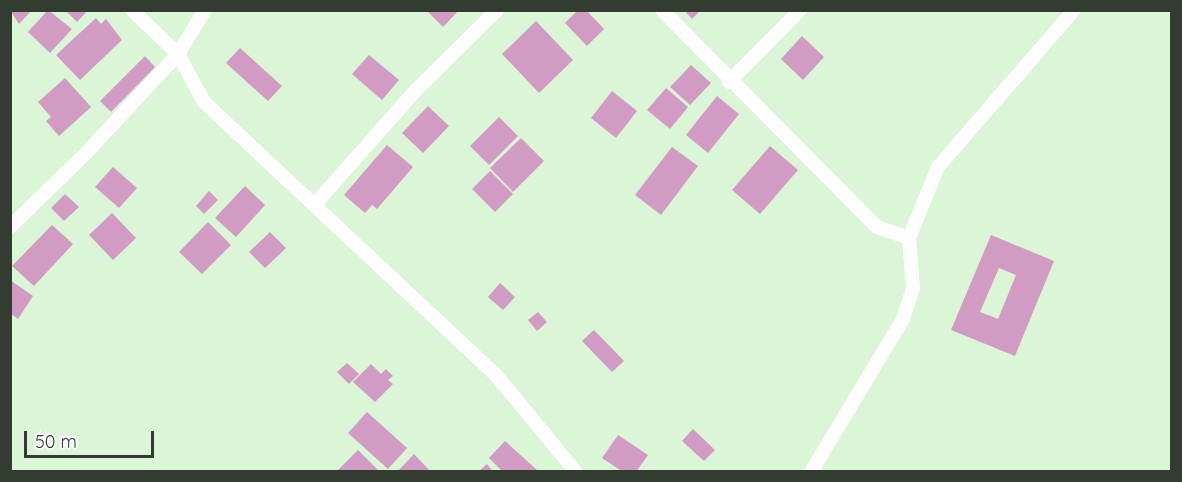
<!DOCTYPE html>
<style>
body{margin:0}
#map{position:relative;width:1182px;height:482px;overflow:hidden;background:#dbf5d7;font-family:Quicksand,sans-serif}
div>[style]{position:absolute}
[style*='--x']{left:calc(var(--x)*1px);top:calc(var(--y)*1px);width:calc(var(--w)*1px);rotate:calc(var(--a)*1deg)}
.building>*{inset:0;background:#d19bc3}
.street>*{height:14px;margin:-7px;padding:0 7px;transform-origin:7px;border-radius:7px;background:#fff}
span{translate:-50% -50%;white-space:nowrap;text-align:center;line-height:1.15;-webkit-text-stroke:6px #fff;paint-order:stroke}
.frame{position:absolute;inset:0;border:12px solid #323c31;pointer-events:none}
.scale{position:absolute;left:24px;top:431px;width:130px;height:27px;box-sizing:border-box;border:3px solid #323c31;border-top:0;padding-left:8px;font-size:18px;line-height:21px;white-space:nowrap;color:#323c31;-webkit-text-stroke:4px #fff;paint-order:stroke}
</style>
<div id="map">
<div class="building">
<i style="clip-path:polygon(10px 10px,32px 10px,19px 24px)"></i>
<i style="clip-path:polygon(48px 10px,72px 29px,50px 53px,28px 32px)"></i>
<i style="clip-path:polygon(65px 10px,88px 10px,77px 22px)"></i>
<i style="clip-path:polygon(426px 10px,459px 10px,443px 27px)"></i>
<i style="clip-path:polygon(578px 10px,586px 10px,604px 29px,587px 46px,565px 23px)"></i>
<i style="clip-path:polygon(684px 10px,701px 10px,692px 19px)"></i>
<i style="clip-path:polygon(96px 18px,101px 24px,106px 19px,122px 40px,80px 80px,56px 55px)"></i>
<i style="clip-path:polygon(536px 21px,573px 60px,539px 93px,502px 54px)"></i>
<i style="clip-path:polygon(802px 36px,824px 57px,803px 80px,781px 59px)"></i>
<i style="clip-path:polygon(240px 48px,282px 86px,268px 101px,226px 63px)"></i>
<i style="clip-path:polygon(369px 55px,399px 80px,382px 100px,352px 74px)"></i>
<i style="clip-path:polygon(145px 56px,155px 67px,111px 112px,100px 101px)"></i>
<i style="clip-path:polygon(691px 65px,711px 83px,690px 105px,670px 87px)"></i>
<i style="clip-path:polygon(65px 78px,91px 107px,59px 136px,46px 121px,51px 117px,38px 102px)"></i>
<i style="clip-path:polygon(666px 88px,688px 107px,670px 129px,647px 110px)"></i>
<i style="clip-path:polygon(612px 91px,637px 111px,616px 138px,591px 118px)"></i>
<i style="clip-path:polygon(717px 96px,739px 114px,708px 153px,686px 135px)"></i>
<i style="clip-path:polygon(428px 106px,449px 126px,423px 153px,402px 133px)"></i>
<i style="clip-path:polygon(499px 117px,518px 136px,489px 165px,470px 146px)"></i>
<i style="clip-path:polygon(521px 138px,544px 161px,513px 192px,490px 168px)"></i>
<i style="clip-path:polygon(387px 145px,413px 167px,377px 209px,372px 205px,365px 213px,344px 195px)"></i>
<i style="clip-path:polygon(770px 146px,798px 170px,760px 214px,732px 190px)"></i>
<i style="clip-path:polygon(672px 147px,698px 166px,661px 215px,635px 195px)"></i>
<i style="clip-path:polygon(113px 167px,137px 188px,119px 208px,95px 187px)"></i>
<i style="clip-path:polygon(490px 171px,513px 194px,495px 212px,472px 189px)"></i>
<i style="clip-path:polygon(245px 186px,265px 205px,236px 237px,215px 218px)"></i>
<i style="clip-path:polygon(209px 191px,218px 200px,204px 214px,196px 206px)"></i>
<i style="clip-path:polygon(65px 194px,79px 207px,64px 221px,51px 208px)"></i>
<i style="clip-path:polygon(112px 213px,136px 238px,113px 260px,89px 235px)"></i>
<i style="clip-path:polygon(208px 222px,231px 245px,202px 274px,179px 252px)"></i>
<i style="clip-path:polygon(52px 225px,73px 244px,34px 286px,12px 266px)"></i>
<i style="clip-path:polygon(270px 232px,286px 248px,265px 268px,249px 252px)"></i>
<i style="clip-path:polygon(evenodd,991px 235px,1054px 261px,1015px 356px,951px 330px,991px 235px,999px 268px,1016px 275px,998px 319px,980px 312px,999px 268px)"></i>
<i style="clip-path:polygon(10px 280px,33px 296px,18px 319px,10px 313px)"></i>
<i style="clip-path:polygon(500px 283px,515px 297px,503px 310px,488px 297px)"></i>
<i style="clip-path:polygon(538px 312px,547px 322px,537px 331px,528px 320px)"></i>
<i style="clip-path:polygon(594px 330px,624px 361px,612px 372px,582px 341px)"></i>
<i style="clip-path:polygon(347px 363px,359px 374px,349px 384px,337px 372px)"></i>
<i style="clip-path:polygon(371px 364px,381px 374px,386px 369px,393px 376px,388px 380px,393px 384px,375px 402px,353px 382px)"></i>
<i style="clip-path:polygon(367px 412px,407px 448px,388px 469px,348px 433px)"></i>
<i style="clip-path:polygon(693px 429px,715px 450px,704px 461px,682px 441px)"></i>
<i style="clip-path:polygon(618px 435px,648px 455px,636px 472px,623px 472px,602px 458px)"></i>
<i style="clip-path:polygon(505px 441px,537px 470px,536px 472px,503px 472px,489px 458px)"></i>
<i style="clip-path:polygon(358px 450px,380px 472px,336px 472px)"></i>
<i style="clip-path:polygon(414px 454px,431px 472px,397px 472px)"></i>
<i style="clip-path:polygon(487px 464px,493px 472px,478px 472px)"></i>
</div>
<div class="street">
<i style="--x:132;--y:10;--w:64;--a:43.7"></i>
<i style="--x:178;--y:54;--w:55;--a:61.6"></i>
<i style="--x:204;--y:102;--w:398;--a:43.1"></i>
<i style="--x:495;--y:374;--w:127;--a:50.4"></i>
<i style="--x:662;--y:10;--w:305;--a:45.3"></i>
<i style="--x:877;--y:227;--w:34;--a:19"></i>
<i style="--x:729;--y:82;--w:101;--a:-45.4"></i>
<i style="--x:316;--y:203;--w:149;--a:-48.5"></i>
<i style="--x:415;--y:91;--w:115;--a:-44.6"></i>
<i style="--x:10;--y:227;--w:107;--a:-44.2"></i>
<i style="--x:87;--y:152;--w:134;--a:-47.1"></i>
<i style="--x:178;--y:54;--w:52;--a:-58.5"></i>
<i style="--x:811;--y:472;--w:179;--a:-59"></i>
<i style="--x:903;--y:319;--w:33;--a:-72"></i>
<i style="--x:913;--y:288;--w:50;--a:-94.6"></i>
<i style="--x:909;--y:238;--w:77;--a:-67.8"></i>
<i style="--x:938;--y:167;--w:208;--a:-49.1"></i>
</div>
<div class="frame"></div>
<div class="scale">50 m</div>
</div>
